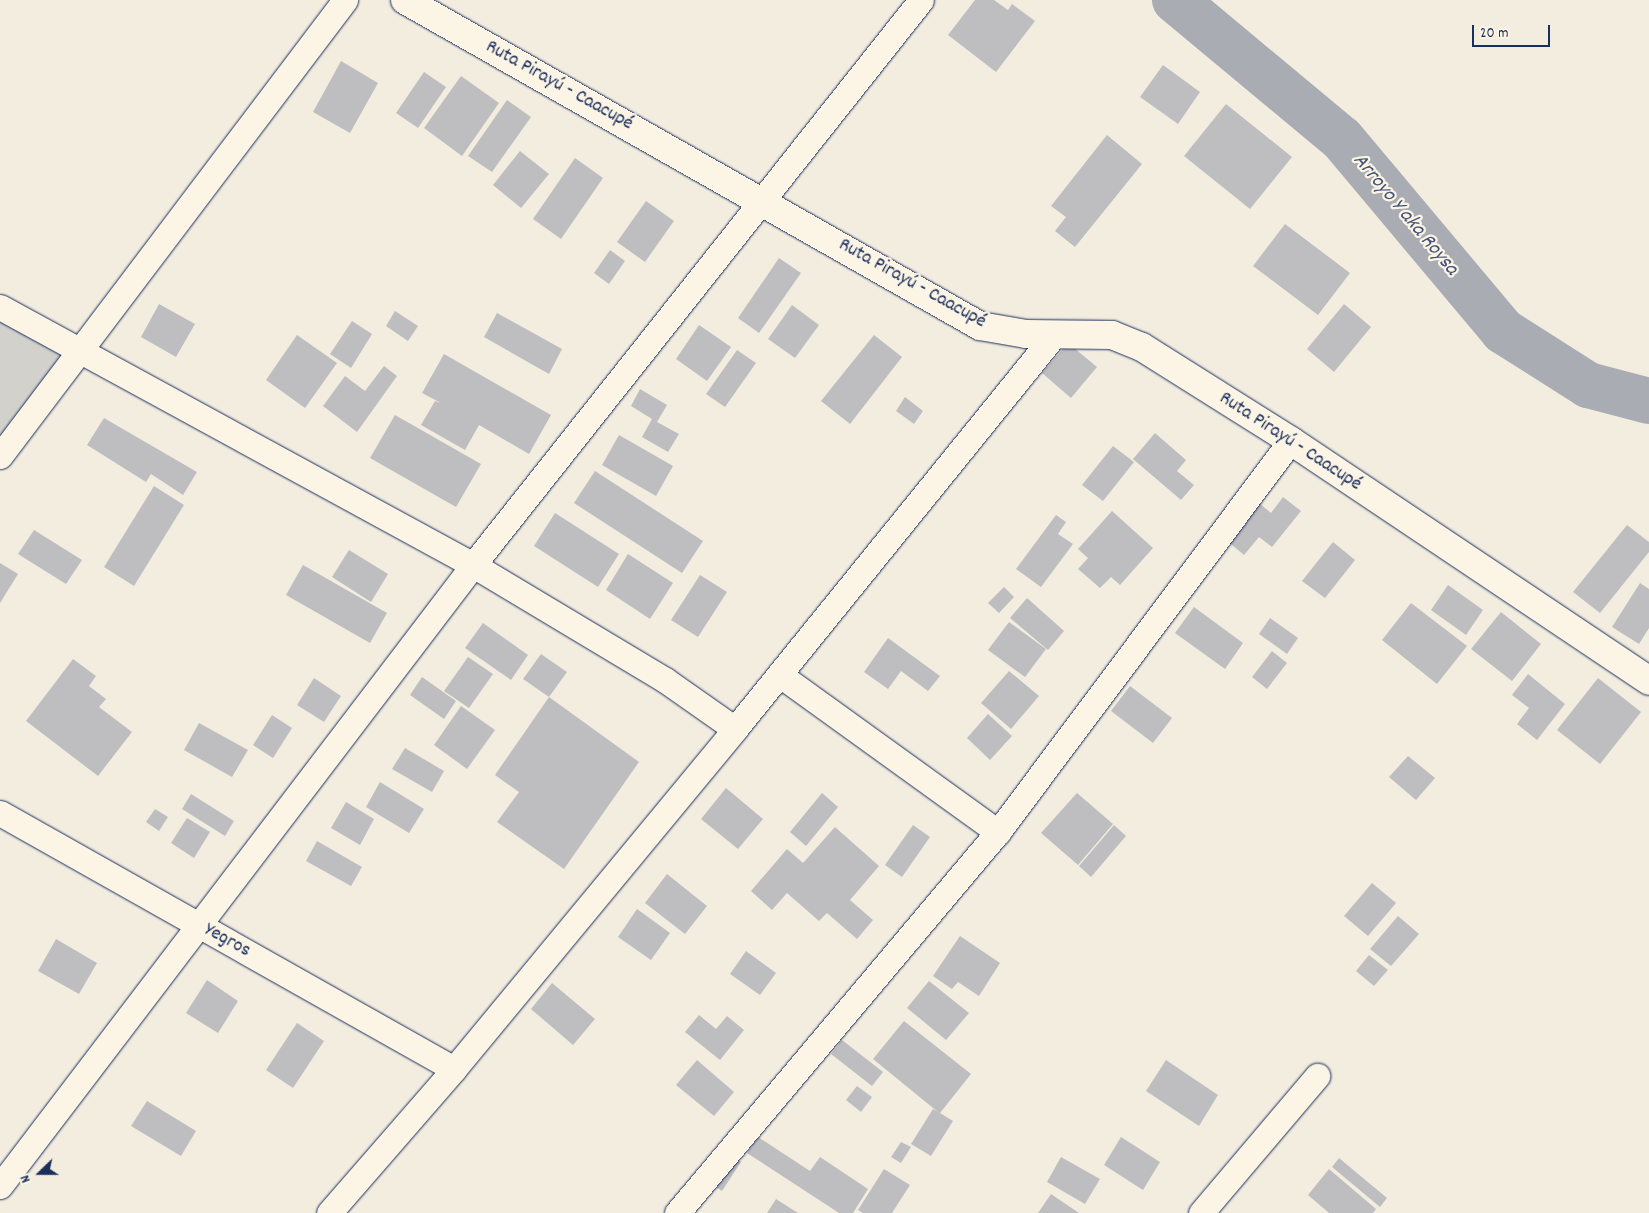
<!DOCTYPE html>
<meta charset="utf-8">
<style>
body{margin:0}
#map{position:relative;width:1649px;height:1213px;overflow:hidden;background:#f3ede0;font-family:Dekko,sans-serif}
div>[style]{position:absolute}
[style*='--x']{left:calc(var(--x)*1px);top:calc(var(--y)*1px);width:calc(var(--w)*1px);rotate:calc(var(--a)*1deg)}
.green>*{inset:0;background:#d3d1cc}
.river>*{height:46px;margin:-23px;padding:0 23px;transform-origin:23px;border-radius:23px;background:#a9acb3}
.building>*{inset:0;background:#bebec0}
.roads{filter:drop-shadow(0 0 1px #1b2f5e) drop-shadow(0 0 1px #1b2f5e)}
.minor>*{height:25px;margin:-12.5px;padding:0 12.5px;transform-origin:12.5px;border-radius:12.5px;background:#fcf5e5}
.primary>*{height:28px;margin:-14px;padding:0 14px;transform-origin:14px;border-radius:14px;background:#fcf5e5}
span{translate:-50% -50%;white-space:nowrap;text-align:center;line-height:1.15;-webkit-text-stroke:4.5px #fcf5e5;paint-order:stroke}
.street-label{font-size:20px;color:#1b2f5e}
.water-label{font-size:21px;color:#465478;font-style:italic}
.north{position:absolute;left:15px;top:1148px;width:50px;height:50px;-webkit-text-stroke:4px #fcf5e5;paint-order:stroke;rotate:248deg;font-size:14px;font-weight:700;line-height:20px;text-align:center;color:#1b2f5e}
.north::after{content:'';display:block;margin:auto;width:18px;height:22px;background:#1b2f5e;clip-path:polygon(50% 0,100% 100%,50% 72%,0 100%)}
.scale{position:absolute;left:1472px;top:25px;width:78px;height:22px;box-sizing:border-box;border:2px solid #1b2f5e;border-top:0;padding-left:6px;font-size:15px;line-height:18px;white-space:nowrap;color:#1b2f5e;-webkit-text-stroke:4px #fcf5e5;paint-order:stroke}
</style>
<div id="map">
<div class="green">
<i style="clip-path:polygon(0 307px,79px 353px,0 456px)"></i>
</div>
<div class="river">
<i style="--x:1175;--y:0;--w:217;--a:39.8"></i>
<i style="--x:1342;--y:139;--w:251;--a:50"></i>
<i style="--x:1503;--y:331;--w:101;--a:32.4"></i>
<i style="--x:1588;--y:385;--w:63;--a:14.7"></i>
</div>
<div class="building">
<i style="clip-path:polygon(975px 0,994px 0,1008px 10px,1012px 4px,1035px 21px,996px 72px,948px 35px)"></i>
<i style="clip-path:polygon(341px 61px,378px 83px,350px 133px,313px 112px)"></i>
<i style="clip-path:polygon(1163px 65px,1200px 92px,1178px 124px,1140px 97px)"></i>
<i style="clip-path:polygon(424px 72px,446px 87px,418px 128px,396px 113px)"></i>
<i style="clip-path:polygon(461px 76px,499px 103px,462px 156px,424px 128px)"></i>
<i style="clip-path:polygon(507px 100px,531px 117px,492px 172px,468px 156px)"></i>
<i style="clip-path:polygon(1226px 104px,1292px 157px,1250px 209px,1184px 156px)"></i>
<i style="clip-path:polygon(1107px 135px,1142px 164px,1075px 247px,1055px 231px,1066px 217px,1051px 206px)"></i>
<i style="clip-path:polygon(520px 151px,549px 174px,521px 208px,493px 185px)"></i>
<i style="clip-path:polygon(575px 158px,603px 178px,561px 239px,533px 219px)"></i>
<i style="clip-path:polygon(646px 201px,674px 221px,645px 262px,617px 242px)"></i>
<i style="clip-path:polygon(1285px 224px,1350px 273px,1318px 315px,1253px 266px)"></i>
<i style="clip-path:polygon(610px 250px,625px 261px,609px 284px,594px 273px)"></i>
<i style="clip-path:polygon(779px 258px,801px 273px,759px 333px,738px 318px)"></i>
<i style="clip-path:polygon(159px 304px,195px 324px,176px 357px,141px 337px)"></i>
<i style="clip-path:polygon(1344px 304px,1371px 327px,1334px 372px,1307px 349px)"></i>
<i style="clip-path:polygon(792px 305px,819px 325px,795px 358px,768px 339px)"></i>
<i style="clip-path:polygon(395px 311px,418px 326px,408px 341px,386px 326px)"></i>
<i style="clip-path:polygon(497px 313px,562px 349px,549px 374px,484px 337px)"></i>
<i style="clip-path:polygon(352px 321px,372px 334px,351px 368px,330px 354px)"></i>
<i style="clip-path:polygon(699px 325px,731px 347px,707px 381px,676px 359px)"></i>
<i style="clip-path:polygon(297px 335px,337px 363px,305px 408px,266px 380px)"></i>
<i style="clip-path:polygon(874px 335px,902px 357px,850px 424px,821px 401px)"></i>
<i style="clip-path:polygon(1068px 343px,1097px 367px,1071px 398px,1042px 373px)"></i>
<i style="clip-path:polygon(737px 350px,756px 363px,725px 407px,706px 394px)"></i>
<i style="clip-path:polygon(444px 354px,551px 415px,529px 454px,479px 425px,465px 450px,421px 425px,435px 401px,441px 403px,422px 393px)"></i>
<i style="clip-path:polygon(384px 366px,397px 376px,357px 432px,323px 406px,345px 376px,365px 391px)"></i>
<i style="clip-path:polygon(640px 389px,667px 405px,657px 422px,679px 434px,668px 452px,642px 437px,652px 419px,631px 406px)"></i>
<i style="clip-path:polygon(905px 397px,923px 411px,914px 424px,896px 411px)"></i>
<i style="clip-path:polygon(395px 415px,481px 464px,456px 507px,370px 458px)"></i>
<i style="clip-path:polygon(104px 418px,197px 472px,183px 495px,151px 474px,146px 482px,87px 445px)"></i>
<i style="clip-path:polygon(1155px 433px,1186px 460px,1177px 471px,1194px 485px,1181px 500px,1133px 459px)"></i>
<i style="clip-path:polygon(619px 435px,673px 466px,656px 496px,602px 465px)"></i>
<i style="clip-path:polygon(1113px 446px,1134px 462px,1103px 501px,1082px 485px)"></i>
<i style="clip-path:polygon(595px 471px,703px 541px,682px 573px,574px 503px)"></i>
<i style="clip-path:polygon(154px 486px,184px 505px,134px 586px,104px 567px)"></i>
<i style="clip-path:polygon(1283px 497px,1301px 511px,1272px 547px,1259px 537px,1244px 555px,1226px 540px,1258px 502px,1271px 513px)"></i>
<i style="clip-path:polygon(1112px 511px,1153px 548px,1120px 585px,1111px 577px,1100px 588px,1078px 569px,1088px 558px,1078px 549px)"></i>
<i style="clip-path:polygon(555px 513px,619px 554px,598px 587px,534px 546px)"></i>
<i style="clip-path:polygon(1056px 515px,1066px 522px,1058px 534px,1073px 544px,1041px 587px,1016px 569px)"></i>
<i style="clip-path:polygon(1627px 525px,1649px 542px,1649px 552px,1600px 613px,1573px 592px)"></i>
<i style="clip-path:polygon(34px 530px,82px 560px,66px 584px,18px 554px)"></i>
<i style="clip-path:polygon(1333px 542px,1355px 560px,1325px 598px,1302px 581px)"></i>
<i style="clip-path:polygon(349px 550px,388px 574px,371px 602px,332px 577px)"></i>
<i style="clip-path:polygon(628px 554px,673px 583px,650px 619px,606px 590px)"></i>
<i style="clip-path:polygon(0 563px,18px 574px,0 603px)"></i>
<i style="clip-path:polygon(303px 565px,387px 613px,370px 643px,286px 595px)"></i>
<i style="clip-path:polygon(700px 575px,727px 592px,698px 637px,671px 620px)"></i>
<i style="clip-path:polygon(1640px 583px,1649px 589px,1649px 628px,1639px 644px,1612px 627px)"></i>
<i style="clip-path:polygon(1448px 585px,1483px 610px,1466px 635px,1431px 610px)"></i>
<i style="clip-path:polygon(1004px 587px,1014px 597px,999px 613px,988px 603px)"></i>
<i style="clip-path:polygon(1027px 598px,1064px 631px,1048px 650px,1010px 618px)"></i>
<i style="clip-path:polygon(1411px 603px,1467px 646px,1437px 684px,1382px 640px)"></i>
<i style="clip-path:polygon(1194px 607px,1243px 643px,1225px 669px,1175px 633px)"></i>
<i style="clip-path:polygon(1501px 612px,1541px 644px,1512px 681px,1471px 649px)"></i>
<i style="clip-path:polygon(1270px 618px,1298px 638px,1287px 654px,1259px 634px)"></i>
<i style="clip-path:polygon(1009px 622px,1046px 649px,1025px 677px,988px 650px)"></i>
<i style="clip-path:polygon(483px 623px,528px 655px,511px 680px,465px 648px)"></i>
<i style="clip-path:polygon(888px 638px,940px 676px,928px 691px,901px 671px,888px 689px,864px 672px)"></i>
<i style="clip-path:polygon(1272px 651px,1287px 663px,1267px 689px,1252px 677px)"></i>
<i style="clip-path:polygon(541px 654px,567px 672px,549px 697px,639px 762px,564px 869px,497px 822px,519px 792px,495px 775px,549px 697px,523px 679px)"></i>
<i style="clip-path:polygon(468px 657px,493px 674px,469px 708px,444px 691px)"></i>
<i style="clip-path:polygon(73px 659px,96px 676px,89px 686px,106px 699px,99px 707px,132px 732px,98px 776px,26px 721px)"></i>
<i style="clip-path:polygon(1009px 671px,1039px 696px,1011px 729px,981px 703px)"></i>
<i style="clip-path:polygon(1528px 674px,1565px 704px,1537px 740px,1517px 724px,1529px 708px,1512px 695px)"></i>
<i style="clip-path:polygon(422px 677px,456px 701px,444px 719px,410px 695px)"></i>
<i style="clip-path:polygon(314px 678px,341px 696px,324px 722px,297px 705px)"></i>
<i style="clip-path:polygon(1598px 678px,1641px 712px,1600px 764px,1557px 730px)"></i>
<i style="clip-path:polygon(1130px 686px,1172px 718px,1153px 743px,1111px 711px)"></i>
<i style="clip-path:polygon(461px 706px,495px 730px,467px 769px,434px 745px)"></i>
<i style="clip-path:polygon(988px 714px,1012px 736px,990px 760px,967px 738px)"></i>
<i style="clip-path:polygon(272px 715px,292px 728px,273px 758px,253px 745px)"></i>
<i style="clip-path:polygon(199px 723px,248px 750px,232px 777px,184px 750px)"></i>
<i style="clip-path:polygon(405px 748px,444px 771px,432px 792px,392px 769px)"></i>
<i style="clip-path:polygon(1408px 756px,1435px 778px,1416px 800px,1389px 777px)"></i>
<i style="clip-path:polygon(380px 782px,424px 809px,409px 833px,366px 807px)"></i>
<i style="clip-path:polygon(726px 788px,763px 819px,738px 849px,701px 819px)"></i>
<i style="clip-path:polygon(822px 793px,838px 807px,806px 846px,790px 832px)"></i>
<i style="clip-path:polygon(1077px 793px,1113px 824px,1078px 865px,1041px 833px)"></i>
<i style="clip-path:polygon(191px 794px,234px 821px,225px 836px,182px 809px)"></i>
<i style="clip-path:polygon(346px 802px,374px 819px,360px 845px,331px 828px)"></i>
<i style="clip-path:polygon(155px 809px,168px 817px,159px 831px,146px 822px)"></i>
<i style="clip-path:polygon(187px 818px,210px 832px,194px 858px,171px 843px)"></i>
<i style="clip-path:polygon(913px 825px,930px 837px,902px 877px,885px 865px)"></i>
<i style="clip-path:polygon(1114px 825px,1126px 836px,1091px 877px,1079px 866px)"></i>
<i style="clip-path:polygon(835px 827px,879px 866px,850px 900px,873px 920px,857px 939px,827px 913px,819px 921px,787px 893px,772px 910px,751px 891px,787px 849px,803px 863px)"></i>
<i style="clip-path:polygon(317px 841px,362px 867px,351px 886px,306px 861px)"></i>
<i style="clip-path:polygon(667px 874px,707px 906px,685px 934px,645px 903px)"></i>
<i style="clip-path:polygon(1372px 883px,1396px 903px,1368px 936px,1344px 916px)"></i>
<i style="clip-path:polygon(637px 909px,670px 933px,651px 960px,618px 937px)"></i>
<i style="clip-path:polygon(1398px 916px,1419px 934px,1391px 966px,1370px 949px)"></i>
<i style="clip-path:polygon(960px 936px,1000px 963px,979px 996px,958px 982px,952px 989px,933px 976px)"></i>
<i style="clip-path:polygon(56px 939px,97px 963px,79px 994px,38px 971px)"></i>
<i style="clip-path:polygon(746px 951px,776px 973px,760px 995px,730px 974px)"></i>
<i style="clip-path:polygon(1369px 955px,1388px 970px,1374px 986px,1356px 971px)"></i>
<i style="clip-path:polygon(207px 980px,238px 1001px,218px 1033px,186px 1013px)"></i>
<i style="clip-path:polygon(929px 981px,969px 1013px,946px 1040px,907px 1008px)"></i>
<i style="clip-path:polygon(552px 983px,595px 1019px,573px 1045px,531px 1009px)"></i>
<i style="clip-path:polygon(699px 1015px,716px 1029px,727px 1016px,744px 1030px,720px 1060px,685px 1032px)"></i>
<i style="clip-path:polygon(904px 1021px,971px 1074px,940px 1113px,953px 1121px,931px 1156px,911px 1144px,933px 1109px,938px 1112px,873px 1059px)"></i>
<i style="clip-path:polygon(297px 1023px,324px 1041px,293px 1088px,266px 1070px)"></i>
<i style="clip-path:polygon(842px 1040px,883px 1072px,872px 1086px,831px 1054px)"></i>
<i style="clip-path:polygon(697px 1060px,734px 1092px,714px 1116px,676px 1085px)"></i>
<i style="clip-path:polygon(1166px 1060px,1218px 1095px,1199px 1126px,1146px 1091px)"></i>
<i style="clip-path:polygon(857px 1086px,872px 1097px,861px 1112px,846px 1100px)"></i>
<i style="clip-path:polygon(147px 1101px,196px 1131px,181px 1156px,131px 1126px)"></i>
<i style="clip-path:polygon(758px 1137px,810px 1171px,820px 1157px,868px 1189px,853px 1213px,839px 1213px,747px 1153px)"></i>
<i style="clip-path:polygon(1121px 1137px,1160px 1162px,1143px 1190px,1104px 1165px)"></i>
<i style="clip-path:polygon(901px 1142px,911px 1147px,901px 1163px,891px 1157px)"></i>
<i style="clip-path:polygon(732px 1156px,741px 1162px,722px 1191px,713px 1185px)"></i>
<i style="clip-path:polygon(1061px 1157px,1100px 1179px,1085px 1204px,1047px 1182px)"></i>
<i style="clip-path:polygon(1339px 1158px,1387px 1198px,1380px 1207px,1332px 1167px)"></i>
<i style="clip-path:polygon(884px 1169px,910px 1185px,892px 1213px,863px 1213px,858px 1210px)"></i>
<i style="clip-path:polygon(1329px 1169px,1376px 1209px,1373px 1213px,1329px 1213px,1308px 1195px)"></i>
<i style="clip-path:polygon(1051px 1194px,1079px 1213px,1038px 1213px)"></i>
<i style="clip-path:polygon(776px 1199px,798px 1213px,767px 1213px)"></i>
</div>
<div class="roads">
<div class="minor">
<i style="--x:0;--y:307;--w:539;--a:28.61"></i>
<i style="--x:473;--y:565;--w:224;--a:30.9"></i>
<i style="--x:665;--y:680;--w:85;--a:35"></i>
<i style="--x:0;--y:456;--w:572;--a:-52.89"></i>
<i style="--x:780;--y:675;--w:269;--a:35.8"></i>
<i style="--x:0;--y:813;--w:521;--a:29.42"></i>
<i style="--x:0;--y:1186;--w:781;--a:-52.7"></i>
<i style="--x:473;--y:565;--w:721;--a:-51.59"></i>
<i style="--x:329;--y:1213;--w:191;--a:-49"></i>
<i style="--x:454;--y:1069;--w:441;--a:-50.4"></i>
<i style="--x:735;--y:729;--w:508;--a:-50.99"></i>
<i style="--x:677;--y:1213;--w:498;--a:-49.9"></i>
<i style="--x:998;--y:832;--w:489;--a:-53.2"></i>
<i style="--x:1201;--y:1213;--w:180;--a:-49.7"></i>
</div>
<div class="primary">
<i style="--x:405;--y:0;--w:661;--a:29.55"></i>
<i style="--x:980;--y:326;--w:47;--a:9.9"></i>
<i style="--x:1026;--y:334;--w:86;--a:0.7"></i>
<i style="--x:1112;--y:335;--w:32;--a:22"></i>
<i style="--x:1142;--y:347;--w:176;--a:32.2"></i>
<i style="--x:1291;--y:441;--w:431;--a:33.8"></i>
</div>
</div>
<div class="street-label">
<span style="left:559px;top:86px;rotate:29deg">Ruta Pirayú - Caacupé</span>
<span style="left:912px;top:284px;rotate:29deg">Ruta Pirayú - Caacupé</span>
<span style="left:1290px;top:442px;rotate:33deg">Ruta Pirayú - Caacupé</span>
<span style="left:227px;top:941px;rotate:29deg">Yegros</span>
</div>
<div class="water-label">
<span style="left:1405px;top:215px;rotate:50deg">Arroyo Y aka Roysa</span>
</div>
<div class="north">N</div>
<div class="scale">20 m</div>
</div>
